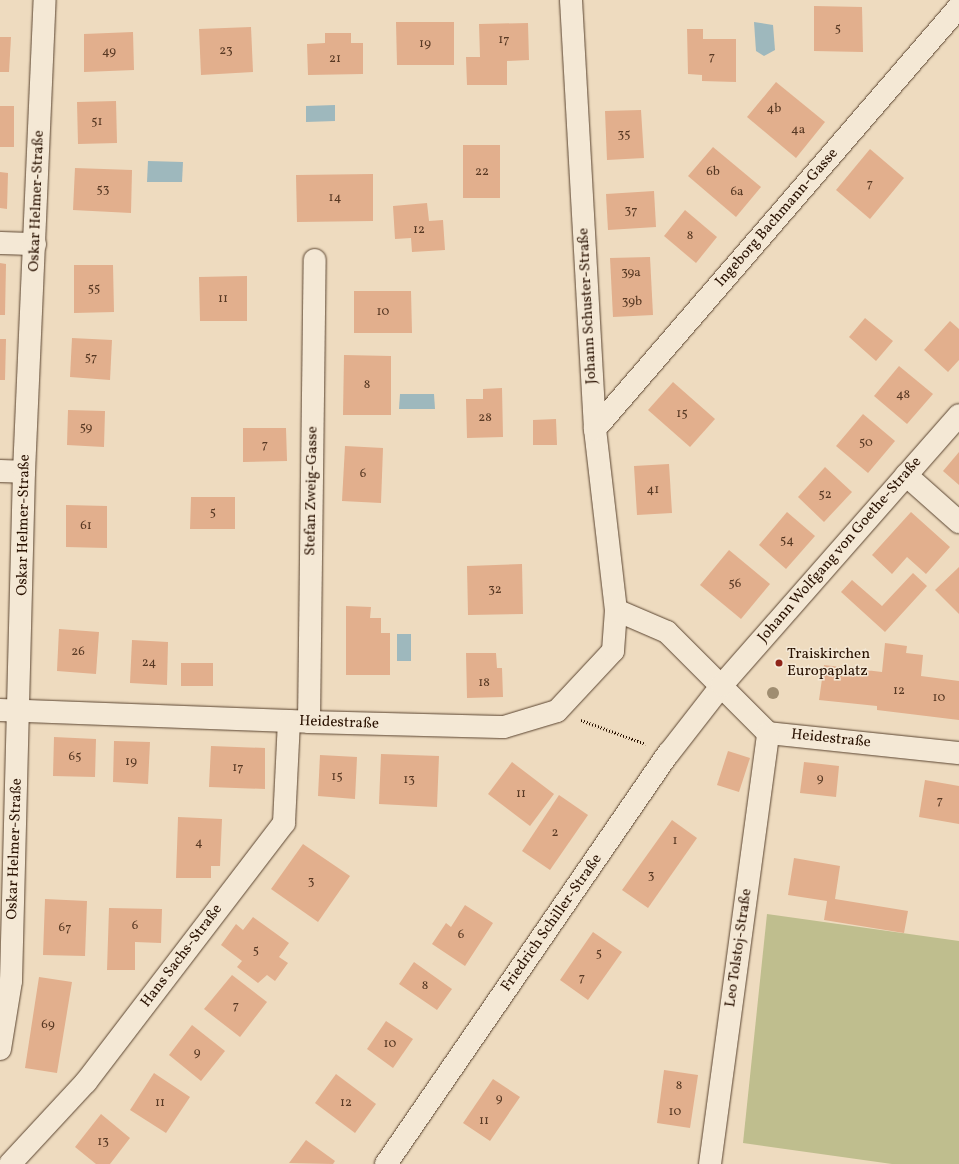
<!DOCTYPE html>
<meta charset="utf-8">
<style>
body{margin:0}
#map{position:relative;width:959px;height:1164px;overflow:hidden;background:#eedbbf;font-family:Vollkorn,serif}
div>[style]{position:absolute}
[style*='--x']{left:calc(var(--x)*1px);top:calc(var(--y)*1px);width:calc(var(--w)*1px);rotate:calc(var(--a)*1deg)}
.green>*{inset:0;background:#bfbe8e}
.water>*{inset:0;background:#9eb8bd}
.building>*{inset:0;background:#e2af8d}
.path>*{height:2.5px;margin-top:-1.25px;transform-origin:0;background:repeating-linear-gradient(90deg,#291100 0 1px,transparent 0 3px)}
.roads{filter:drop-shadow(0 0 1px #5a4430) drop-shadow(0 0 1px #5a4430)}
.minor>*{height:22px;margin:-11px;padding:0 11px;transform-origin:11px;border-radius:11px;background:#f4e8d5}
.trees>*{width:12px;height:12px;margin:-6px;border-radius:50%;background:#9f8d71}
.dots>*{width:11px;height:11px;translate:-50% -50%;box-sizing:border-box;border:2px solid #f4e8d5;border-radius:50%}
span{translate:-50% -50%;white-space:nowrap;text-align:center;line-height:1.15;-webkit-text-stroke:3px #f4e8d5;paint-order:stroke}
.number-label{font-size:13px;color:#573823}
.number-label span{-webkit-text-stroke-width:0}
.street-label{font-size:15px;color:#291100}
.poi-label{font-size:15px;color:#291100}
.left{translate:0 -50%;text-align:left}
</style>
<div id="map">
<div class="green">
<i style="clip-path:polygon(767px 914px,959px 941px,959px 1164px,892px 1164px,743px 1143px)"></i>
</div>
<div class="water">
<i style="clip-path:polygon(754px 22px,773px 25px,775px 50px,764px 56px,756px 51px)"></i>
<i style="clip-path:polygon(335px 105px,335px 121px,306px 122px,306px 106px)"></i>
<i style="clip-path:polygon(148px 161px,183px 162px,182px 182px,147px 182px)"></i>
<i style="clip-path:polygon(400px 394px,434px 394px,435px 409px,399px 409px)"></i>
<i style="clip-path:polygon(397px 634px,411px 634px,411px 661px,397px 661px)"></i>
</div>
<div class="building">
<i style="clip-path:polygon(814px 6px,862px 7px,863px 52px,814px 51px)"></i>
<i style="clip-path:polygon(396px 22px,454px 22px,454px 65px,397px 65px)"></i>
<i style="clip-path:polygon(528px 23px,529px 60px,507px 61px,507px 85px,467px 85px,466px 57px,480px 57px,479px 24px)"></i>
<i style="clip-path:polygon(251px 27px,253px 72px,201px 75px,199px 29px)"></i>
<i style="clip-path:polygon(687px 29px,703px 29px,703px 39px,736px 39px,736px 82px,702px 81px,702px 75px,688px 74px)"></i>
<i style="clip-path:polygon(133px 32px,134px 70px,84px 72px,84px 34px)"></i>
<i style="clip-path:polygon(325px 33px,351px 33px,351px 43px,363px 43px,363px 74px,308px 75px,307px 44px,325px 43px)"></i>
<i style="clip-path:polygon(0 37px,11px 37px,9px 72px,0 72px)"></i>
<i style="clip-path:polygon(776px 82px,825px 122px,796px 158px,747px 117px)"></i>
<i style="clip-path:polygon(116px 101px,117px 143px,78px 144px,77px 102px)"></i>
<i style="clip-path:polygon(0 106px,14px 106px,14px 147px,0 147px)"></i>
<i style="clip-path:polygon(641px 110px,644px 158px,607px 160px,605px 111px)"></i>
<i style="clip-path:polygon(463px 145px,500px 145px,500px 198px,463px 198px)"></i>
<i style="clip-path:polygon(713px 147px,761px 187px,736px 217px,688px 176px)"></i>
<i style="clip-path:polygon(870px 149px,904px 178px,870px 219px,836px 190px)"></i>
<i style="clip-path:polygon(75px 168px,132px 170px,131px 213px,73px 210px)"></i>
<i style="clip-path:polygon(0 172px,8px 173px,7px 209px,0 208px)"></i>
<i style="clip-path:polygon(373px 174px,373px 221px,297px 222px,296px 175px)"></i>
<i style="clip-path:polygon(654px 191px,656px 227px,608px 230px,606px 194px)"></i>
<i style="clip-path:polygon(427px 203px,429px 221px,443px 220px,445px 250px,412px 252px,411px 238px,395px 239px,393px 206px)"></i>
<i style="clip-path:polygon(685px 210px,717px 237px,696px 263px,664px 236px)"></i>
<i style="clip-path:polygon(650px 257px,653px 315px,613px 317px,610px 258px)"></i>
<i style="clip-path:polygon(0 263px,6px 264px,5px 315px,0 315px)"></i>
<i style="clip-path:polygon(74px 265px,113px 265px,114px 312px,74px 313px)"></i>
<i style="clip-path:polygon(247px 276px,247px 321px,200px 321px,199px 277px)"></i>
<i style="clip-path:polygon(354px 291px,411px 291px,412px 333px,354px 333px)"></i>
<i style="clip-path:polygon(865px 318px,893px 341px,876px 361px,849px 337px)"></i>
<i style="clip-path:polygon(950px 321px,959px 329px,959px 360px,948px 372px,924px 350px)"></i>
<i style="clip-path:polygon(72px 338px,112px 340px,110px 380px,70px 377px)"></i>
<i style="clip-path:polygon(0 339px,6px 339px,5px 380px,0 380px)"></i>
<i style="clip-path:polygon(344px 355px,391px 356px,391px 415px,343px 415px)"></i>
<i style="clip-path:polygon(899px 366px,933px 394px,907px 424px,874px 396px)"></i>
<i style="clip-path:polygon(673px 382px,715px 419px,690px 447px,648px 410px)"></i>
<i style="clip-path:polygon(502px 388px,503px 437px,467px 438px,466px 399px,483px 399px,483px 389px)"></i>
<i style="clip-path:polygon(68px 410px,105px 411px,104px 447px,67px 445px)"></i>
<i style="clip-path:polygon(863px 414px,895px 441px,868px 473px,836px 446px)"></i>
<i style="clip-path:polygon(556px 419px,557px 445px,533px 445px,533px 420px)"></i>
<i style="clip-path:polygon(243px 428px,286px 428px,287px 461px,243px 462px)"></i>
<i style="clip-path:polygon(345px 446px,383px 448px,381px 503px,342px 501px)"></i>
<i style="clip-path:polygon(959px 452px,959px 485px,943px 471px)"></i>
<i style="clip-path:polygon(669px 464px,672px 513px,637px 515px,634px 466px)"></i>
<i style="clip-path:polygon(825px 467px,852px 492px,824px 522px,798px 497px)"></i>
<i style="clip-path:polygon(191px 497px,235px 497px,235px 529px,190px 529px)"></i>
<i style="clip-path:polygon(66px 505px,107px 506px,107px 548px,66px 547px)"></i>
<i style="clip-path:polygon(787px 512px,815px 536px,786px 569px,759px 545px)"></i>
<i style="clip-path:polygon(911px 512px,950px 547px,926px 574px,907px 557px,892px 574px,872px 555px)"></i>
<i style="clip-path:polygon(729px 550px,770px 584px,741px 619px,700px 585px)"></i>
<i style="clip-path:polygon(522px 564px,523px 614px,468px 615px,467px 566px)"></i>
<i style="clip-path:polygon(959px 567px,959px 614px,935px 590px)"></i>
<i style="clip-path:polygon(913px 573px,927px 586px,885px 632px,841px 592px,852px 580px,882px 606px)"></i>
<i style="clip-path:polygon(346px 606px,371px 607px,370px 618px,381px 618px,381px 633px,390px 633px,390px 675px,346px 675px)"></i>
<i style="clip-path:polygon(59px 629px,99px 632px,96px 674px,57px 671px)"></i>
<i style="clip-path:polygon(132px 640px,168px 642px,167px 685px,130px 683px)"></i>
<i style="clip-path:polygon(885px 643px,907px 646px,906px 653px,923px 655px,921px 676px,959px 681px,959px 720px,877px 710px,877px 706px,819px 700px,824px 665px,882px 672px)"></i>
<i style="clip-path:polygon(466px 653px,496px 653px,497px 668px,502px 668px,503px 697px,467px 698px)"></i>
<i style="clip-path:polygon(181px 663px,213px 663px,213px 686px,181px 686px)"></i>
<i style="clip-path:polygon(54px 737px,96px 739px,95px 777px,53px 776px)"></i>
<i style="clip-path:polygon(114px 741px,150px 742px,148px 784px,113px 782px)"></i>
<i style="clip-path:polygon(211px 746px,265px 748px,265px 789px,209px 787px)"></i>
<i style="clip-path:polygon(728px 751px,750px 758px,739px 792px,717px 785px)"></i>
<i style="clip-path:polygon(381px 754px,439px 756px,437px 807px,379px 804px)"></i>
<i style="clip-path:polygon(320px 755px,357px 757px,355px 799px,318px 796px)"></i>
<i style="clip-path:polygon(512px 762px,554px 794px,530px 826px,488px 794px)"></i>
<i style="clip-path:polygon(804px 762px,839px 766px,836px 797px,800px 793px)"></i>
<i style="clip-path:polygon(925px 780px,959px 786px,959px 824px,919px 817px)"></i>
<i style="clip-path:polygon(559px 795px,588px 815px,550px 870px,522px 851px)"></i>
<i style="clip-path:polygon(178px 817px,222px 819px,220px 866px,211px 866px,211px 878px,176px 878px)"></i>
<i style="clip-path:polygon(672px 820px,697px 838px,648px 908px,622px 890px)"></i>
<i style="clip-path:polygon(303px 844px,350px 876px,318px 922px,271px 889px)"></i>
<i style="clip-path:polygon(794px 858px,840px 866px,835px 899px,908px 911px,904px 933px,824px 920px,827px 901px,788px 895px)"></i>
<i style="clip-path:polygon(45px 899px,87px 901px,85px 956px,43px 955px)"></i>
<i style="clip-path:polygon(465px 905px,493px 923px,465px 966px,432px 944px,446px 923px,451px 927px)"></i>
<i style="clip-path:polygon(109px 908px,162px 909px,161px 943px,135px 942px,135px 970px,107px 970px)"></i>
<i style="clip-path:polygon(253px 917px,289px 943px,279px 957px,288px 963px,275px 981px,267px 975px,258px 983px,237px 967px,242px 961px,221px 945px,236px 924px,243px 930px)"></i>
<i style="clip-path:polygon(593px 932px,622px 952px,588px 1000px,560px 980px)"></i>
<i style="clip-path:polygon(414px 962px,452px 989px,437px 1010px,399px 984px)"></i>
<i style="clip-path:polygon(232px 975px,267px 1002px,240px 1037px,204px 1009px)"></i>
<i style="clip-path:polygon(39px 977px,72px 982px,57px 1073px,25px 1068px)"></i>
<i style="clip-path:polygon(386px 1021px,413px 1039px,393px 1068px,367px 1049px)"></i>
<i style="clip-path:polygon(192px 1025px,225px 1051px,201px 1081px,169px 1055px)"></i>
<i style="clip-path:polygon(664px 1070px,698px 1075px,690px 1128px,657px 1123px)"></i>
<i style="clip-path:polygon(154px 1073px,190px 1097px,166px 1133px,130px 1110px)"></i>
<i style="clip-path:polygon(336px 1074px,376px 1104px,355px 1133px,315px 1103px)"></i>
<i style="clip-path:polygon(493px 1079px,520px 1097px,490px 1141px,463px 1123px)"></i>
<i style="clip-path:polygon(101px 1114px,130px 1138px,110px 1164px,96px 1164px,75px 1147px)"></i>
<i style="clip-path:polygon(306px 1140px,335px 1161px,333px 1164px,289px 1163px)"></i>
</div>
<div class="path">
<i style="--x:581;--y:720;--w:69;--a:20.3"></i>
</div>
<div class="roads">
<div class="minor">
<i style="--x:571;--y:0;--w:430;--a:86.8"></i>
<i style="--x:595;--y:429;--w:182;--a:83.4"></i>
<i style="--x:0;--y:243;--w:35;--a:2"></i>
<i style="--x:595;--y:429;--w:557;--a:-49.22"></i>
<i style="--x:0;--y:471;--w:24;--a:2"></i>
<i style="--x:906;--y:475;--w:71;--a:41.6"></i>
<i style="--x:0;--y:710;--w:309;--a:2.2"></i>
<i style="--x:309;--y:722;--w:195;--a:1.5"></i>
<i style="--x:504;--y:727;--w:55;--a:-16.8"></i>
<i style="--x:557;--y:711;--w:82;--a:-47"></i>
<i style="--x:613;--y:651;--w:41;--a:-85.8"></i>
<i style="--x:616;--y:610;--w:56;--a:23.3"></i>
<i style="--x:667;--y:632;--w:143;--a:45"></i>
<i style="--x:768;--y:733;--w:192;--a:6"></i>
<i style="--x:309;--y:722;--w:462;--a:-89.3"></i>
<i style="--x:0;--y:1049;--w:69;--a:-80.8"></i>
<i style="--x:11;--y:981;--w:509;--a:-88.54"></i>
<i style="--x:24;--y:472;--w:472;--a:-87.5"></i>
<i style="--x:10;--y:1164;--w:112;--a:-47.2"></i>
<i style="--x:86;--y:1082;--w:326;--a:-52.6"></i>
<i style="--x:284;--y:823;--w:102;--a:-87.2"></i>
<i style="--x:386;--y:1164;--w:499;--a:-55.5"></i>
<i style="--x:669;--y:753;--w:86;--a:-52.1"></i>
<i style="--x:722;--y:685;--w:359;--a:-48.7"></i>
<i style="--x:710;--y:1164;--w:435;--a:-82.3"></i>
</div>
</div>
<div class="trees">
<i style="left:773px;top:693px"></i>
</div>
<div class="dots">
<i style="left:779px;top:663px;background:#8f2418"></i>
</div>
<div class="number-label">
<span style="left:838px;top:29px">5</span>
<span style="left:504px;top:40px">17</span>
<span style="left:425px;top:44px">19</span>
<span style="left:226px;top:51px">23</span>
<span style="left:109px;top:52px">49</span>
<span style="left:712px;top:57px">7</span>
<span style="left:335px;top:59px">21</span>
<span style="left:774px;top:109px">4b</span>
<span style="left:97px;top:122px">51</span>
<span style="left:798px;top:130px">4a</span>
<span style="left:624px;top:135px">35</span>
<span style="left:482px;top:172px">22</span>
<span style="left:713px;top:172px">6b</span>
<span style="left:870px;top:184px">7</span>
<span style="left:103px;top:190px">53</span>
<span style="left:737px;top:192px">6a</span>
<span style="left:335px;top:198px">14</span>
<span style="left:631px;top:211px">37</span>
<span style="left:419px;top:230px">12</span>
<span style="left:690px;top:236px">8</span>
<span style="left:631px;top:273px">39a</span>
<span style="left:94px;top:289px">55</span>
<span style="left:223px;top:299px">11</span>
<span style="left:632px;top:302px">39b</span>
<span style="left:383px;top:312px">10</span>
<span style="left:91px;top:358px">57</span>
<span style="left:367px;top:385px">8</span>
<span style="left:903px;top:395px">48</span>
<span style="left:682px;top:414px">15</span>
<span style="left:485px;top:418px">28</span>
<span style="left:86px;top:428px">59</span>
<span style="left:866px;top:443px">50</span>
<span style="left:265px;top:445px">7</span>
<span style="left:363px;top:474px">6</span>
<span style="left:653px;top:490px">41</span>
<span style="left:825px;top:495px">52</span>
<span style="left:213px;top:513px">5</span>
<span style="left:86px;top:526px">61</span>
<span style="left:787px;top:541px">54</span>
<span style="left:735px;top:584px">56</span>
<span style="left:495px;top:590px">32</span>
<span style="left:78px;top:652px">26</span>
<span style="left:149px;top:663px">24</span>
<span style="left:484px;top:683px">18</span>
<span style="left:899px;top:691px">12</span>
<span style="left:939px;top:698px">10</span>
<span style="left:75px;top:757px">65</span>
<span style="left:131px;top:762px">19</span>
<span style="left:238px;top:768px">17</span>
<span style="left:337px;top:777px">15</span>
<span style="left:820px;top:779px">9</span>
<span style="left:409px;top:780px">13</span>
<span style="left:521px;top:794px">11</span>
<span style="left:940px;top:801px">7</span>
<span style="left:555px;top:833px">2</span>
<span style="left:675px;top:841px">1</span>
<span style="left:199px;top:843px">4</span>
<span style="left:651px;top:876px">3</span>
<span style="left:311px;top:882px">3</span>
<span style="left:135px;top:926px">6</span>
<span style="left:65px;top:928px">67</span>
<span style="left:461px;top:935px">6</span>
<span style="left:256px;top:951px">5</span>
<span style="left:599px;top:954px">5</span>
<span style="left:582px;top:978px">7</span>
<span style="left:425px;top:986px">8</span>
<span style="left:236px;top:1006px">7</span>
<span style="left:48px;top:1025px">69</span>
<span style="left:390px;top:1044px">10</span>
<span style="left:197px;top:1053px">9</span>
<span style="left:679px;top:1086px">8</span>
<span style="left:499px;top:1099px">9</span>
<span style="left:160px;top:1103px">11</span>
<span style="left:346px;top:1103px">12</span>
<span style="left:675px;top:1112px">10</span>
<span style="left:484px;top:1121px">11</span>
<span style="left:103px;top:1142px">13</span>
</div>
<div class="street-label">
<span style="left:37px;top:201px;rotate:-88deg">Oskar Helmer-Straße</span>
<span style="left:777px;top:218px;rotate:-49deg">Ingeborg Bachmann-Gasse</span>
<span style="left:588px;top:306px;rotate:-93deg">Johann Schuster-Straße</span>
<span style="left:312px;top:491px;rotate:-89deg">Stefan Zweig-Gasse</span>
<span style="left:24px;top:525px;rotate:-89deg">Oskar Helmer-Straße</span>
<span style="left:840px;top:550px;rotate:-49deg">Johann Wolfgang von Goethe-Straße</span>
<span style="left:339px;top:723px;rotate:2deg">Heidestraße</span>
<span style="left:831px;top:739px;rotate:6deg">Heidestraße</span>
<span style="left:15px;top:849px;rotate:-88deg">Oskar Helmer-Straße</span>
<span style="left:552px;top:923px;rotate:-55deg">Friedrich Schiller-Straße</span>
<span style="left:739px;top:948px;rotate:-82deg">Leo Tolstoj-Straße</span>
<span style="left:182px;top:956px;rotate:-53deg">Hans Sachs-Straße</span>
</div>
<div class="poi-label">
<span class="left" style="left:787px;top:663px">Traiskirchen<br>Europaplatz</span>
</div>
</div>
